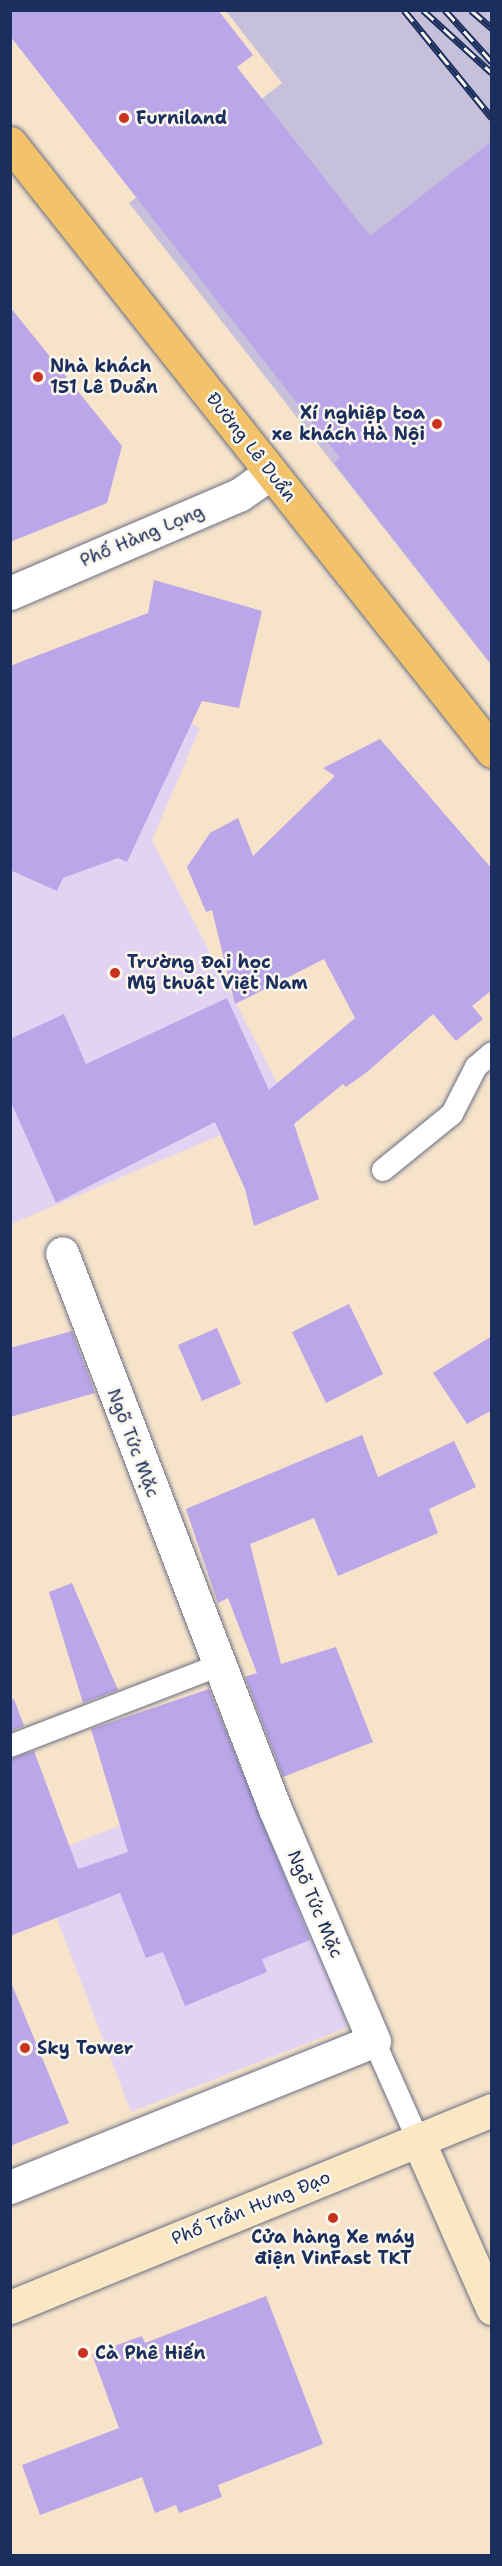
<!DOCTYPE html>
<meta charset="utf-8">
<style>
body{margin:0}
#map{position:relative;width:502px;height:2566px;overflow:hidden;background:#f6e3ca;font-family:"Shantell Sans",sans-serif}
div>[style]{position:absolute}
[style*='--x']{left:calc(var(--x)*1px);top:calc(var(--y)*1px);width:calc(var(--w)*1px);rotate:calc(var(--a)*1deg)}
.built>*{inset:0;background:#e3d3f2}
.industrial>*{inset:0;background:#c6c0da}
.building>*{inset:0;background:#baa6e8}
.roads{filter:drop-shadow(0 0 2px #686e84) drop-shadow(0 0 2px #686e84)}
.lane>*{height:22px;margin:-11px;padding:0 11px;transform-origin:11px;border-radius:11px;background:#fff}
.street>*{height:33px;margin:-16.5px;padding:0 16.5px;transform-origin:16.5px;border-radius:16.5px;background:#fff}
.secondary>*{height:33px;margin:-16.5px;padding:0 16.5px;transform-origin:16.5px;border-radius:16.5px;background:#fae7c3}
.primary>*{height:33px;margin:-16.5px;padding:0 16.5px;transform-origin:16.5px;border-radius:16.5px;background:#f2c36a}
.rail>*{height:7px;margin-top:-3.5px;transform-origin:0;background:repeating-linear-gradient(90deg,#fbf7ec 0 14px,#1b2f5e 0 28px);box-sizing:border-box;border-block:2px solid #1b2f5e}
.dots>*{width:16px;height:16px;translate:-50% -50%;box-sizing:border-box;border:3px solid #fbf7ec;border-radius:50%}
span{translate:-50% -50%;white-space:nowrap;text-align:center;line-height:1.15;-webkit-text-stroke:5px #fbf7ec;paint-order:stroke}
.poi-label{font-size:18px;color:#1b2f5e;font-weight:700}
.left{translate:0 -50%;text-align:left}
.right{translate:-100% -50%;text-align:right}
.street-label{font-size:18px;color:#1b2f5e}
.frame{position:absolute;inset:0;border:12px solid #1b2f5e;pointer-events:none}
</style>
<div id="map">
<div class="built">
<i style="clip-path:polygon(10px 667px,96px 678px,200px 728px,152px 840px,289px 1106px,11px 1224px)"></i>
<i style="clip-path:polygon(248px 1776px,348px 2027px,131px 2112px,34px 1859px)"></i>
</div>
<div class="industrial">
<i style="clip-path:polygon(226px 11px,491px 11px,491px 665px,129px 203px,282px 83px)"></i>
</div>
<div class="building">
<i style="clip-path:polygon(10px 10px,218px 10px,253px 55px,237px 67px,370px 236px,492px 141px,492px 665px,334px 463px,340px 458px,10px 36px)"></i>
<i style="clip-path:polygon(10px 307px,122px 446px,107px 503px,10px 542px)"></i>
<i style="clip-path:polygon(154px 580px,262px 611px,239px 708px,202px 701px,127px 862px,118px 858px,63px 878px,57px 891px,10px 870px,10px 666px,148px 613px)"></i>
<i style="clip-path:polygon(380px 739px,492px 869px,492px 990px,472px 1006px,483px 1019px,456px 1041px,433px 1014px,367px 1072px,346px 1087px,343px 1084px,294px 1124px,319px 1199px,254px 1226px,245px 1189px,215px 1122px,56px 1203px,10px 1100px,10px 1039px,64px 1014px,86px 1064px,227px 998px,269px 1090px,355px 1018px,324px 959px,235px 1004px,212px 910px,206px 912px,187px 867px,210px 833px,238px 818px,253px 856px,335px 776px,323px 768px)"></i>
<i style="clip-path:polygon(349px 1304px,383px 1374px,326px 1403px,292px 1332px)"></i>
<i style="clip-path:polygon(217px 1328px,241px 1384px,202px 1401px,178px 1345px)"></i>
<i style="clip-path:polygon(72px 1331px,95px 1393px,10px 1417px,10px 1348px)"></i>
<i style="clip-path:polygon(492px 1336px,492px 1410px,467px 1424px,433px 1373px)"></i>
<i style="clip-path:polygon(362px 1435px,378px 1477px,454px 1441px,476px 1487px,429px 1509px,438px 1533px,338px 1576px,314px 1518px,250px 1544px,281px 1664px,336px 1647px,373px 1742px,283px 1777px,245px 1677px,257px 1673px,228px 1598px,218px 1603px,186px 1509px)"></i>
<i style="clip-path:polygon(72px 1583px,118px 1690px,83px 1703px,49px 1592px)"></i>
<i style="clip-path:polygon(209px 1689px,310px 1940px,262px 1959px,267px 1972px,185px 2006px,163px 1952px,146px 1958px,120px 1893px,10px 1936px,10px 1759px,34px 1751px,78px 1869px,128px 1852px,91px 1729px)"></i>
<i style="clip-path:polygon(14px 1699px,24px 1726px,10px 1731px,10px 1700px)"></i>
<i style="clip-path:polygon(10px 1980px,69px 2123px,10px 2146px)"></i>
<i style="clip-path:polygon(266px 2296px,323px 2444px,218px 2485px,222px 2497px,179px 2513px,176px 2505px,155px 2513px,142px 2477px,40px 2515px,22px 2465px,119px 2428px,92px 2354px,142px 2336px,145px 2343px)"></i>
</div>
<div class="roads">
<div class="lane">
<i style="--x:383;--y:1170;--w:89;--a:-39.1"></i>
<i style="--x:452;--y:1114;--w:53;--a:-62.9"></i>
<i style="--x:476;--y:1067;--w:21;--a:-41"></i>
<i style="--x:10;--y:1746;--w:225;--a:-21.1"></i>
<i style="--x:374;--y:2041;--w:108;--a:66"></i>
</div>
<div class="street">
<i style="--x:10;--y:593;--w:249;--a:-23.2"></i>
<i style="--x:239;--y:495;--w:39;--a:-35"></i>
<i style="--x:10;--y:2187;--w:392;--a:-21.9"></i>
<i style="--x:374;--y:2041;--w:252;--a:-113.1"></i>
<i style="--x:275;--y:1809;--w:595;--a:-110.96"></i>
</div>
<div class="secondary">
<i style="--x:418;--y:2140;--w:184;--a:66.2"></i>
<i style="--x:10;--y:2307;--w:521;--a:-22.23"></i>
</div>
<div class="primary">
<i style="--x:10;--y:143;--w:776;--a:51.59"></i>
</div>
</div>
<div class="rail">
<i style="--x:404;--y:10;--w:139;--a:50.8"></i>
<i style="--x:423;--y:10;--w:93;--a:42.4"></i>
<i style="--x:445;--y:10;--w:70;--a:47.9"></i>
<i style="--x:471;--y:10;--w:28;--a:41"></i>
</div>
<div class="dots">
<i style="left:124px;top:118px;background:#c8321e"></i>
<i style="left:38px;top:377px;background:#c8321e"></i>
<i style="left:437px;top:424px;background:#c8321e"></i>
<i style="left:115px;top:973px;background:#c8321e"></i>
<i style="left:25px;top:2048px;background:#c8321e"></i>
<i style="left:333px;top:2218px;background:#c8321e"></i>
<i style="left:83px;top:2353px;background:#c8321e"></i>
</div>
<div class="poi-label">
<span class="left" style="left:136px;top:118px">Furniland</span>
<span class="left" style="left:50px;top:377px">Nhà khách<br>151 Lê Duẩn</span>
<span class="right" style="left:425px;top:424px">Xí nghiệp toa<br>xe khách Hà Nội</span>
<span class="left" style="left:127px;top:973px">Trường Đại học<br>Mỹ thuật Việt Nam</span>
<span class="left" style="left:37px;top:2048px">Sky Tower</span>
<span style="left:333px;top:2248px">Cửa hàng Xe máy<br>điện VinFast TKT</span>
<span class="left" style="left:95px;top:2353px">Cà Phê Hiến</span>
</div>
<div class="street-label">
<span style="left:251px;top:447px;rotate:52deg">Đường Lê Duẩn</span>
<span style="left:142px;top:536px;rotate:-23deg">Phố Hàng Lọng</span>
<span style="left:133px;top:1443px;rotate:69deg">Ngõ Tức Mặc</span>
<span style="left:315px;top:1904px;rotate:67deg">Ngõ Tức Mặc</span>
<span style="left:251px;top:2208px;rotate:-22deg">Phố Trần Hưng Đạo</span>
</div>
<div class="frame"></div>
</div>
